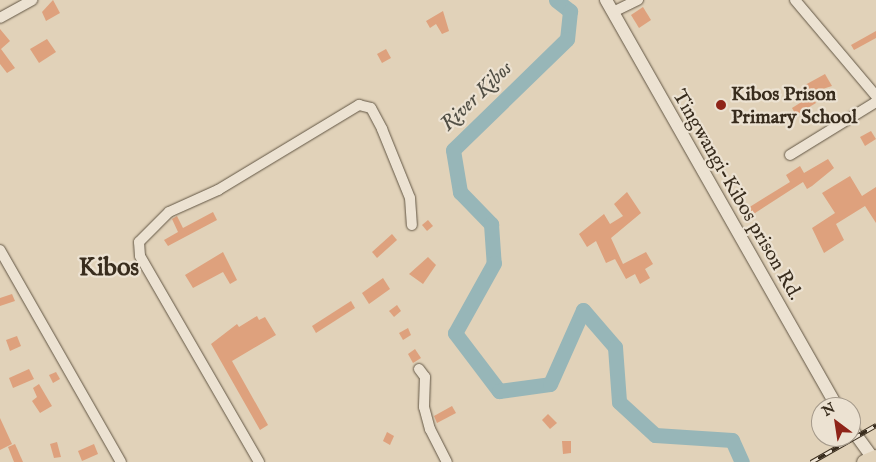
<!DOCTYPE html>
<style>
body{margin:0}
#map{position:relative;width:876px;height:462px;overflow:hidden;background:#e1d2b9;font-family:"IM FELL English",serif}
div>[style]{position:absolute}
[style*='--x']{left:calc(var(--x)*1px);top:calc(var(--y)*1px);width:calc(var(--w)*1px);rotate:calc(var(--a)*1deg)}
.river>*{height:15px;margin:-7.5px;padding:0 7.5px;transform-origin:7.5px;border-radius:7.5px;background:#97b6b8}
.building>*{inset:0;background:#dea17d}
.roads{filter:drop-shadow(0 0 1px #625644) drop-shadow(0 0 1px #625644)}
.minor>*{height:10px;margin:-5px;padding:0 5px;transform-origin:5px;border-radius:5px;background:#ece2d2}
.tertiary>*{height:12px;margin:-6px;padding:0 6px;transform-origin:6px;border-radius:6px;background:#ece2d2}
.primary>*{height:15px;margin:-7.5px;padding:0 7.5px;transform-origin:7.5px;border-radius:7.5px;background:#e1d2b9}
.rail>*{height:4.5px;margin-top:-2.25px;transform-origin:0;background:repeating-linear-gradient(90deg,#ece2d2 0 8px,#382c1d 0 16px);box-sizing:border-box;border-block:1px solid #382c1d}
.dots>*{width:14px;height:14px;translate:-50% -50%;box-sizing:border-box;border:2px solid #ece2d2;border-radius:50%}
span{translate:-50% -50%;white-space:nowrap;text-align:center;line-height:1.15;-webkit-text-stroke:4.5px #ece2d2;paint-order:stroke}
.poi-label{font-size:20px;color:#382c1d;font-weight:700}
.left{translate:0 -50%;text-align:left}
.street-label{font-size:20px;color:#382c1d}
.water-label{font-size:21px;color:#504e44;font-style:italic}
.district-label{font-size:25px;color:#382c1d;font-weight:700}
.north{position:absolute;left:811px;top:397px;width:50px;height:50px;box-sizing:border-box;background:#ece2d2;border:1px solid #a4998a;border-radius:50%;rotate:329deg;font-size:14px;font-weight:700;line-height:20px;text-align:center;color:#382c1d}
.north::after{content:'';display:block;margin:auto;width:18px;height:22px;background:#8f2418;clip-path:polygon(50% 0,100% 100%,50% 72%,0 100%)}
</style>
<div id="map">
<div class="river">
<i style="--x:556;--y:0;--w:18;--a:38"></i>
<i style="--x:570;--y:11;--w:28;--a:96"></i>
<i style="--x:567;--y:39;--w:159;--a:135.8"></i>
<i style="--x:453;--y:150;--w:43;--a:80.5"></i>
<i style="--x:460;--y:192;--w:45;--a:45.9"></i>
<i style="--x:491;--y:224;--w:39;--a:86"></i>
<i style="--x:494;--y:263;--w:80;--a:119.1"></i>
<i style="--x:455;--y:333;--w:73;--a:52.8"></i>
<i style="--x:499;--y:391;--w:51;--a:-7.8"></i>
<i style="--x:550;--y:384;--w:81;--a:-66"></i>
<i style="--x:583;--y:310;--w:49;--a:49.1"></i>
<i style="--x:615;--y:347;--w:55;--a:85.8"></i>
<i style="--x:619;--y:402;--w:49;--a:42.5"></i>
<i style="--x:655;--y:435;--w:77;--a:3.7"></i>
<i style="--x:732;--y:440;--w:24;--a:66"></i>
</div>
<div class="building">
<i style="clip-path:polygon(53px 0,60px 13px,46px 21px,42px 12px)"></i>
<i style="clip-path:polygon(643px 7px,651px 20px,639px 28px,631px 15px)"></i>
<i style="clip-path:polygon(443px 11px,449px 31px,442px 34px,436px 24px,430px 28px,426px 21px)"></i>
<i style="clip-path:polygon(0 29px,10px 41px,1px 49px,15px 68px,7px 73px,0 64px)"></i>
<i style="clip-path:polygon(876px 31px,876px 38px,854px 50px,851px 45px)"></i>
<i style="clip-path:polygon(47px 39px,56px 52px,39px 63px,30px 49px)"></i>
<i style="clip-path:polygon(386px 49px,391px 58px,382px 63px,377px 54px)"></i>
<i style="clip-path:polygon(825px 74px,832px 86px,810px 93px,805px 85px)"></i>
<i style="clip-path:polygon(811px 96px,816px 103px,796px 115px,792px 108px)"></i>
<i style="clip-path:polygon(871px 131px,876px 139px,865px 146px,860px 137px)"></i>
<i style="clip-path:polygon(828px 159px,834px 168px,812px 186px,807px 189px,803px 182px,752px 215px,748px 208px,790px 182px,786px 175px,800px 166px,804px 173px)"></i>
<i style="clip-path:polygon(850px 176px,862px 196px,876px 187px,876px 223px,865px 206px,836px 224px,844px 240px,824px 253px,812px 228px,835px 213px,822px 193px)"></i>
<i style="clip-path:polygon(627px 192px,641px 213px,611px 238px,623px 264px,646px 252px,653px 264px,645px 269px,650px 278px,640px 284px,635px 274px,626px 279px,615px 259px,606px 263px,596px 241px,587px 247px,579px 234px,604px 214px,610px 224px,623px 216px,614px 204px)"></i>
<i style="clip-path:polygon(213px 212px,217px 220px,168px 246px,164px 240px,178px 232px,172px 219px,177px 216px,183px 228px)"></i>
<i style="clip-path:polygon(428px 220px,433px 226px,427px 231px,422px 225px)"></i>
<i style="clip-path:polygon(392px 234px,397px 240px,377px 258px,372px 252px)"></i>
<i style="clip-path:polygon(223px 252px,237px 280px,230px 284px,223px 272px,193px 288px,185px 275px)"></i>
<i style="clip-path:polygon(428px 257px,436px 265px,423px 284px,409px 274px)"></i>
<i style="clip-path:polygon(383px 278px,390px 289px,369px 304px,362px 293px)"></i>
<i style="clip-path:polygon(12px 294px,15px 301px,0 306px,0 298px)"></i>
<i style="clip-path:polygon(351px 301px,355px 308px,316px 333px,312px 326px)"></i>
<i style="clip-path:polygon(397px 305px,401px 311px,394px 317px,389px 311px)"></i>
<i style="clip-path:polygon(257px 316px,259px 320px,265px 317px,276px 335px,232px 361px,268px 425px,260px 430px,211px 344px,237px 324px,239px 327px)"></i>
<i style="clip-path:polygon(408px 328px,411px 335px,403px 340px,399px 333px)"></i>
<i style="clip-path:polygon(17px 336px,21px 346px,10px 351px,6px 340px)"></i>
<i style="clip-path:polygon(415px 349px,421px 358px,413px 363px,408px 354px)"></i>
<i style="clip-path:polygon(29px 369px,34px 379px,13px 388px,9px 378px)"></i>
<i style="clip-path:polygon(56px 372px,60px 379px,53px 383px,49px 375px)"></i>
<i style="clip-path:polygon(39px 384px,52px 406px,40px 413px,32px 401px,37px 397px,33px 388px)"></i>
<i style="clip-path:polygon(452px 406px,456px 413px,437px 423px,434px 416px)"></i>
<i style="clip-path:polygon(548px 414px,557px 423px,550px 429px,542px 420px)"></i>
<i style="clip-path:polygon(0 418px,12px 444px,0 450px)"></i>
<i style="clip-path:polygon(387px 432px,394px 436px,390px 445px,383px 441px)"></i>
<i style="clip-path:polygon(562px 441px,571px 441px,571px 453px,563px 454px)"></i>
<i style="clip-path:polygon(57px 442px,61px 457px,54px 458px,50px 444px)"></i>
<i style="clip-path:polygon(15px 444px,23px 462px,14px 462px,8px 447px)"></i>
<i style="clip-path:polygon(94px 444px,98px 454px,82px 461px,78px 451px)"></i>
</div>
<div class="roads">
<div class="minor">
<i style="--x:795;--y:0;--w:126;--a:49.8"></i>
<i style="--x:613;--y:12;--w:28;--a:-26"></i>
<i style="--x:0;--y:18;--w:37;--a:-29"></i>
<i style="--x:790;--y:155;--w:101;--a:-31.6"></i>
<i style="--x:0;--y:250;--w:244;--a:60.3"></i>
<i style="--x:419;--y:369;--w:10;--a:53"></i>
<i style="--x:425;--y:377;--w:30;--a:92"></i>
<i style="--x:424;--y:407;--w:23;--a:75"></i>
<i style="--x:430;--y:429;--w:37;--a:63"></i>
<i style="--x:259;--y:462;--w:238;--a:-120"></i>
<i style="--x:140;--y:256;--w:14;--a:-94"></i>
<i style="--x:139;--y:242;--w:42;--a:-45"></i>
<i style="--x:169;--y:212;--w:54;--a:-24.2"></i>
<i style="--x:218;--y:190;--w:165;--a:-31.1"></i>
<i style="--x:359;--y:105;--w:12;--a:14"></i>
<i style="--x:371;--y:108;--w:24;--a:62"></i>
<i style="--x:382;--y:129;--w:74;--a:67.9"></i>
<i style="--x:410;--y:198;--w:27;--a:86"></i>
</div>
<div class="tertiary">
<i style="--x:606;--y:0;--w:468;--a:60.4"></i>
<i style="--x:851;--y:428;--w:37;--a:54"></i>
</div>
<div class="primary">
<i style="--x:864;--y:462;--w:13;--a:-23"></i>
</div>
</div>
<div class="rail">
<i style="--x:811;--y:462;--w:75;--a:-29.6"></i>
</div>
<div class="dots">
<i style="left:721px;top:105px;background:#8f2418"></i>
</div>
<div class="poi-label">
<span class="left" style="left:731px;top:106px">Kibos Prison<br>Primary School</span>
</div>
<div class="street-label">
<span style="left:737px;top:195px;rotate:60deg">Tingwangi-Kibos prison Rd.</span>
</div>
<div class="water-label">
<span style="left:477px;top:97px;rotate:-44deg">River Kibos</span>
</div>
<div class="district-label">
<span style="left:109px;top:268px">Kibos</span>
</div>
<div class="north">N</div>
</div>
